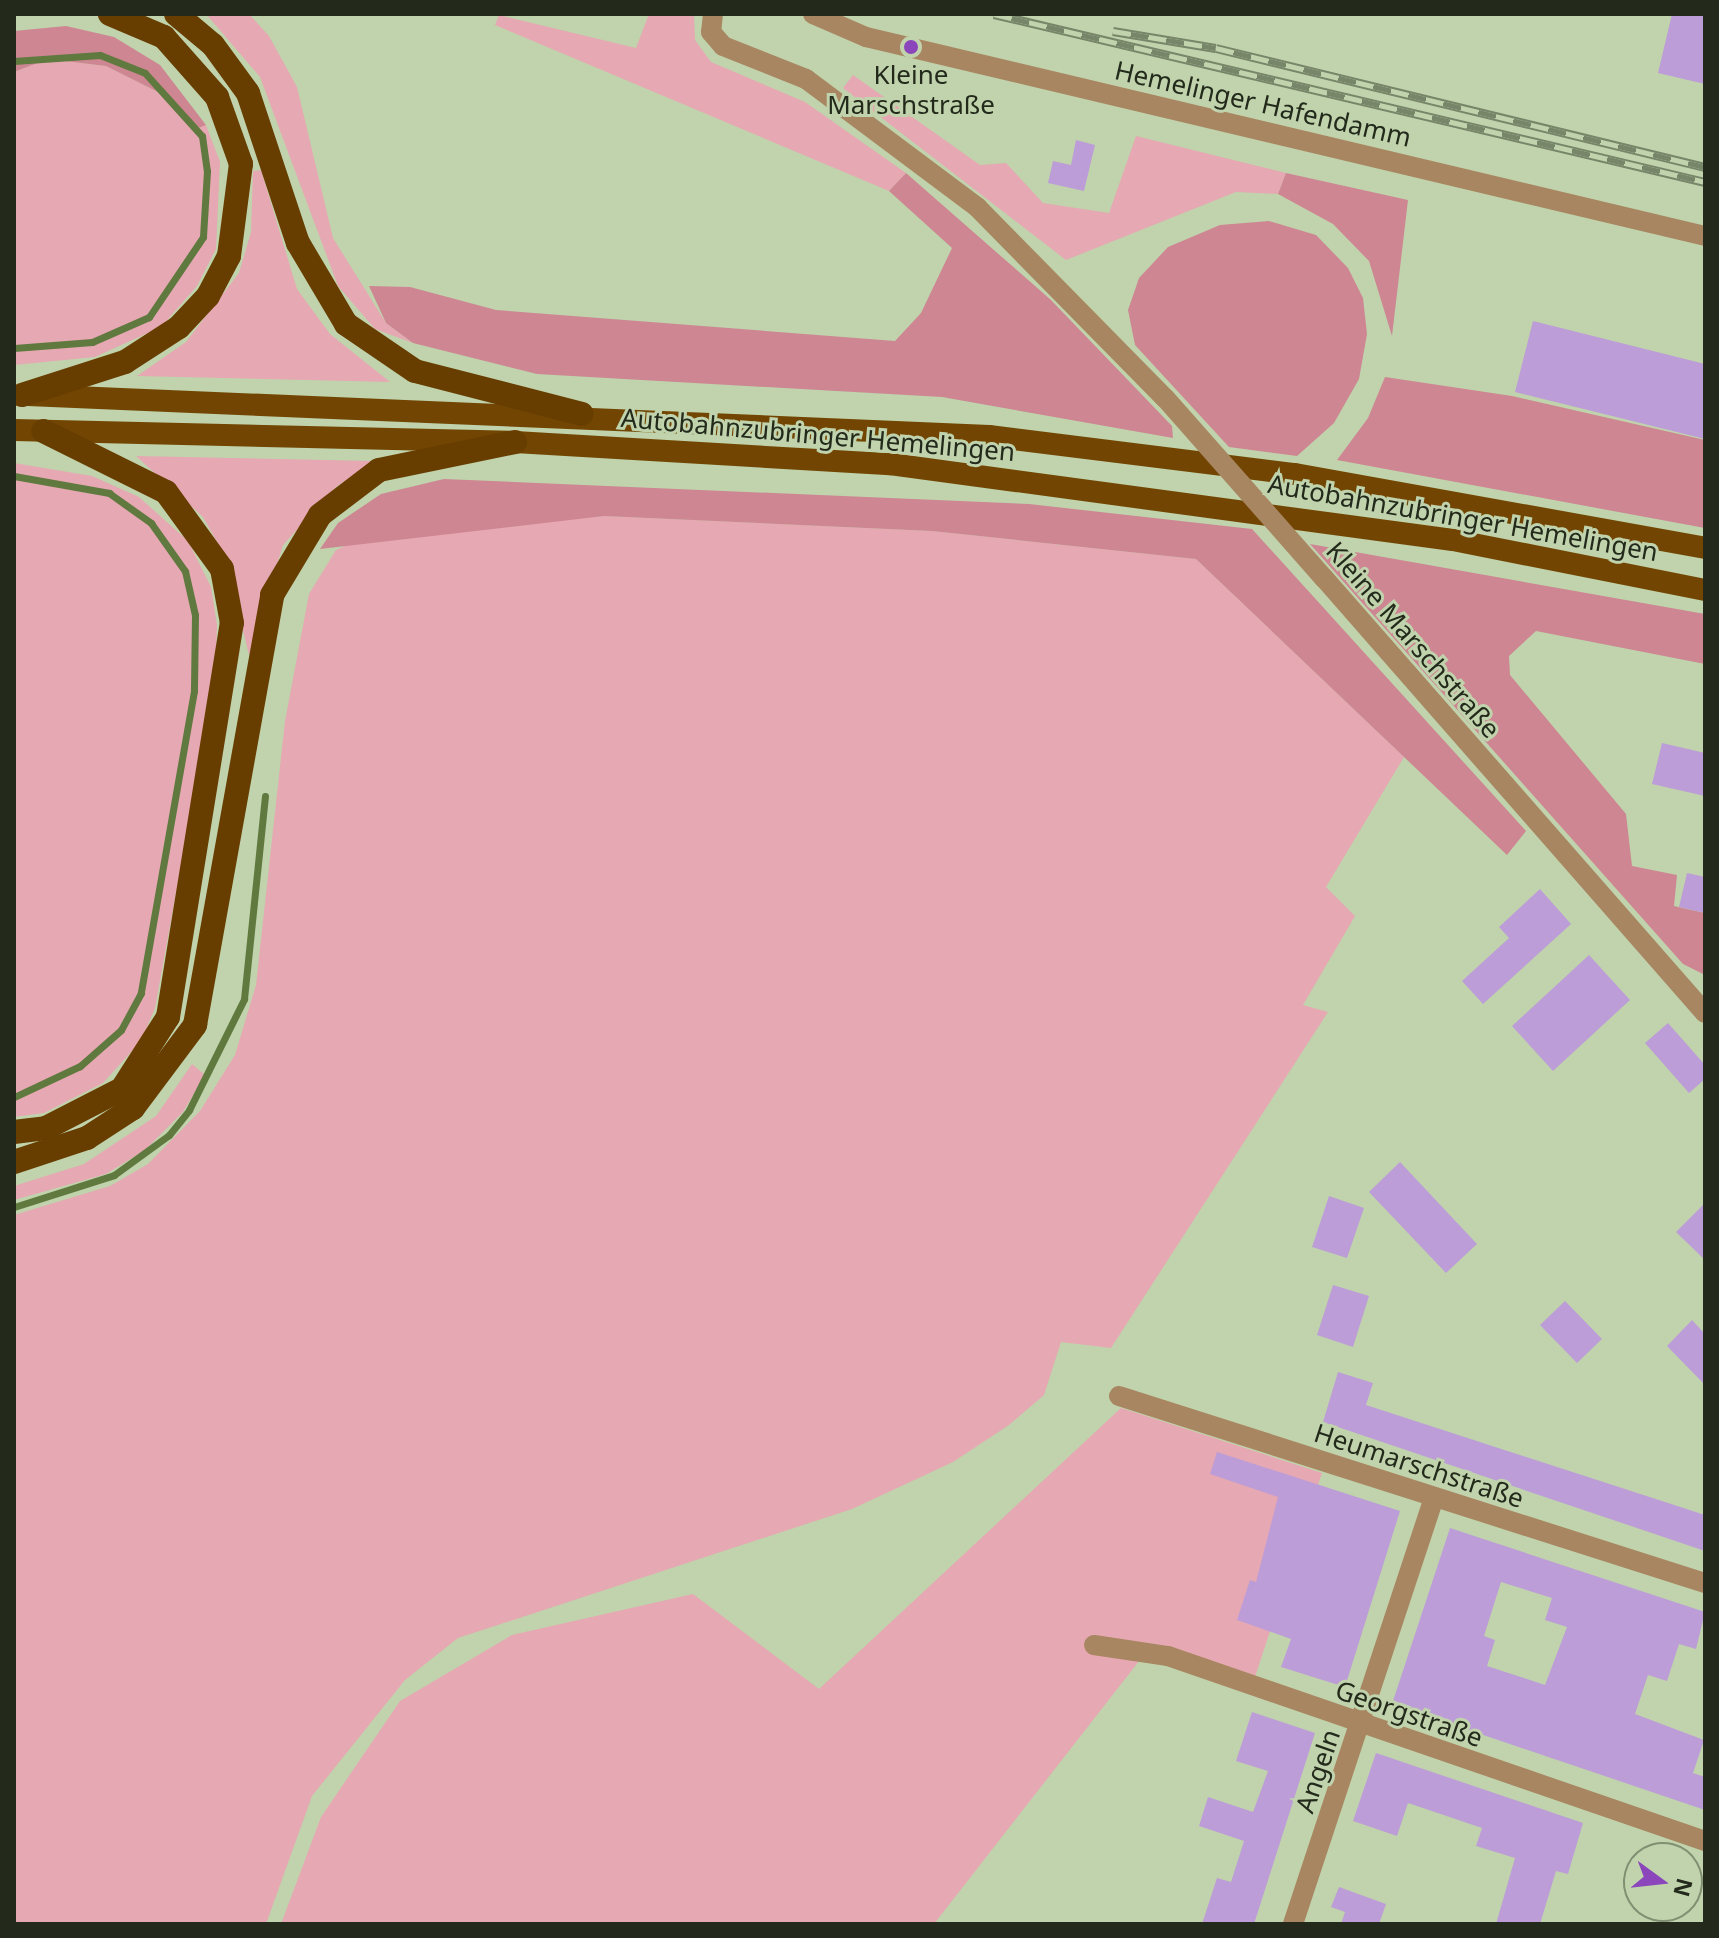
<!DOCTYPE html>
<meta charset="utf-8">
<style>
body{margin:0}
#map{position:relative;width:1719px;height:1938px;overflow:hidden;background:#c0d3ac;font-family:"Noto Sans",sans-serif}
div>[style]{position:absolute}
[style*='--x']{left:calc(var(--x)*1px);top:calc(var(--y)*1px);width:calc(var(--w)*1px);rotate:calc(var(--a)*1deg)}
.green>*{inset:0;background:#e6a8b2}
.forest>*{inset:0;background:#cd8692}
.stream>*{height:7px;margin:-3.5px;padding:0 3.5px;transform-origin:3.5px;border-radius:3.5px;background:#60793f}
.building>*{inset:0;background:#bc9dd7}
.minor>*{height:20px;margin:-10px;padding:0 10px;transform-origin:10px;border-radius:10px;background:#a88661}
.tertiary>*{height:20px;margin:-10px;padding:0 10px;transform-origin:10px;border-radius:10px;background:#a88661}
.trunk>*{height:22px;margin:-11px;padding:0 11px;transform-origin:11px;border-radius:11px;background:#724602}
.motorway>*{height:24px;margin:-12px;padding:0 12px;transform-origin:12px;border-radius:12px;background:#673d00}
.rail>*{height:9px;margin-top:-4.5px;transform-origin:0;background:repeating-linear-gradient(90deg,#c0d3ac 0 18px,#778569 0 36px);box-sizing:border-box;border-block:2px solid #778569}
.minor-bridge>*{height:20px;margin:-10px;padding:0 10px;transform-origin:10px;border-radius:10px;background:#a88661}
.dots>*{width:22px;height:22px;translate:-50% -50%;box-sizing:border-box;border:4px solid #c0d3ac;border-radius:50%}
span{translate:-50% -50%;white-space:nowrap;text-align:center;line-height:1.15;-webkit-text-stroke:6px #c0d3ac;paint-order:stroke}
.poi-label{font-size:26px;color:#232a1b}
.street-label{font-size:26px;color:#232a1b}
.frame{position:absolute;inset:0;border:16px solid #232a1b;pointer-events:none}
.north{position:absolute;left:1623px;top:1842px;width:80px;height:80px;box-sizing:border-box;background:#c0d3ac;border:2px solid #818f72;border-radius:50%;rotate:105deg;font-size:22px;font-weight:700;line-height:32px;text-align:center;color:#232a1b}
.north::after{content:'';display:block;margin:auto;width:28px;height:36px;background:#8a46ba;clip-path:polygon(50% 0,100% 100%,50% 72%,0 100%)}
</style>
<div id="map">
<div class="green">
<i style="clip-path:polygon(206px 14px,249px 14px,269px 36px,297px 87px,333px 238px,386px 323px,413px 343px,375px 329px,338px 286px,260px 77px)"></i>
<i style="clip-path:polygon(649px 14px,694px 14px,695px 40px,711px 62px,805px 102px,906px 173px,889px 191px,495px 25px,499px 15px,636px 48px)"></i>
<i style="clip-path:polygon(48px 59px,106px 66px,160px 93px,193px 130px,206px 125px,220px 162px,216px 249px,197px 286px,161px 327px,95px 357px,14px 365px,14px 72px)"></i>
<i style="clip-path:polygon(853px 75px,980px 165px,1006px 163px,1043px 203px,1109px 213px,1136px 136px,1286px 173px,1278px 194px,1236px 192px,1066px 260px,843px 88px)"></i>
<i style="clip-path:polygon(261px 170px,297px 289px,330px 334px,390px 382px,137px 376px,186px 342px,239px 273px,251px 232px,253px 171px)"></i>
<i style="clip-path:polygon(136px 456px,375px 461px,336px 487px,283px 545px,249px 655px,225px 556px,203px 517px)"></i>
<i style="clip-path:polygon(14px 463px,92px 476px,139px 497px,188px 541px,211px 587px,217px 625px,215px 679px,155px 1008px,141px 1041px,103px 1083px,44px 1113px,14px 1117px)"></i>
<i style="clip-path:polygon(604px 516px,932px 531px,1196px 559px,1404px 757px,1326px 887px,1355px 916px,1303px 1005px,1328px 1012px,1111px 1348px,1061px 1342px,1044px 1395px,1009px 1425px,953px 1462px,852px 1509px,458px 1638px,405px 1680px,312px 1796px,266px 1924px,14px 1924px,14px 1215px,110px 1186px,148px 1164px,200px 1111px,235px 1055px,256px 985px,285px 721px,309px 594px,336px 550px,363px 538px)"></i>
<i style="clip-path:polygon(192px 1064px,205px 1075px,183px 1112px,145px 1150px,106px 1174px,14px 1200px,14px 1186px,84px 1164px,156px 1116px)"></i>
<i style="clip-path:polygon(1121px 1408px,1322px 1473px,1254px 1680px,1150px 1647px,934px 1924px,281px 1924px,321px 1817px,400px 1701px,512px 1635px,693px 1594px,819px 1689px)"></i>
</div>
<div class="forest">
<i style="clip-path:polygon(66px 26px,114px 37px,160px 65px,206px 125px,193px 130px,160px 93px,106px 66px,48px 59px,14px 72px,14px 31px)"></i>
<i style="clip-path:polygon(906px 173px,1051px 300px,1172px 426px,1173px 438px,942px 397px,537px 374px,413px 343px,386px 323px,369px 286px,410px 287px,496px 310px,895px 341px,921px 313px,952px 248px,889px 191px)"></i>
<i style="clip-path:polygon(1286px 173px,1408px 200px,1392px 336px,1369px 261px,1333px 224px,1278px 194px)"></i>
<i style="clip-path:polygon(1269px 221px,1316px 235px,1348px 268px,1363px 298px,1367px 334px,1359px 379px,1334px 423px,1297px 456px,1229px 447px,1135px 345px,1128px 310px,1139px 278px,1168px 247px,1220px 225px)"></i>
<i style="clip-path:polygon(1385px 377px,1512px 396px,1705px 440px,1705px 528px,1337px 460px,1368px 418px)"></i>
<i style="clip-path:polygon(444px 479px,1029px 504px,1252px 529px,1526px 831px,1507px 855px,1196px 559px,932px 531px,604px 516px,320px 549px,338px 523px,381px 494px)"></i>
<i style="clip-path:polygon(1310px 544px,1705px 614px,1705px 664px,1536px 631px,1509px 656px,1510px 675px,1626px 814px,1632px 866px,1677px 875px,1674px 906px,1705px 913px,1705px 975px,1683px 964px)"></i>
</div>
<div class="stream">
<i style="--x:14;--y:61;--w:86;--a:-4"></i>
<i style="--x:100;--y:55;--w:48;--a:21.8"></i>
<i style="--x:145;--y:73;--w:85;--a:47.9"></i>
<i style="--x:202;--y:136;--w:35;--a:82"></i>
<i style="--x:207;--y:171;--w:66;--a:93.5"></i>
<i style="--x:203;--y:237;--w:97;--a:124"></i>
<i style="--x:149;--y:317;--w:62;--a:156.3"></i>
<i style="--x:92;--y:342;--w:78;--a:175.6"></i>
<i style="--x:14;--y:476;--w:97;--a:10.1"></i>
<i style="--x:109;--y:493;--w:52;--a:35.5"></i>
<i style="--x:151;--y:523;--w:59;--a:54.7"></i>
<i style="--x:185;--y:571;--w:45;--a:77.2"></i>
<i style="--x:195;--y:615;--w:76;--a:90.8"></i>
<i style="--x:194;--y:691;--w:307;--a:100"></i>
<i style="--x:141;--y:993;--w:42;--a:118.4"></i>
<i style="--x:121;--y:1030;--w:55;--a:138.7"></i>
<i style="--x:80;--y:1066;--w:73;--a:154.8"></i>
<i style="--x:14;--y:1207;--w:105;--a:-17.7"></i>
<i style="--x:114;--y:1175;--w:68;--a:-36"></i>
<i style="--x:169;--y:1135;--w:32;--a:-51"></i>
<i style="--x:189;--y:1110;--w:124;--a:-63.6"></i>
<i style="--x:244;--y:999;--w:204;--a:-84.1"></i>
</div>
<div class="building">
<i style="clip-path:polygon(1672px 14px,1705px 14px,1705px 84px,1658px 73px)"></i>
<i style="clip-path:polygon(1076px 140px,1095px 145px,1084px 191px,1048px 183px,1053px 161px,1071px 165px)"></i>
<i style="clip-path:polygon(1533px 321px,1705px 364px,1705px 439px,1515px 392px)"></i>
<i style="clip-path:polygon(1662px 743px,1705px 753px,1705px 796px,1652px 784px)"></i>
<i style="clip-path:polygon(1687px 873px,1705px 877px,1705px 913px,1679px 907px)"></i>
<i style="clip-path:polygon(1540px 889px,1571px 924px,1483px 1004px,1462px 981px,1509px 938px,1499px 927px)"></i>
<i style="clip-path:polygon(1589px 955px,1630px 1000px,1553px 1071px,1512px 1026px)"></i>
<i style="clip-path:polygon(1668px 1023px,1705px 1065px,1705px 1079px,1689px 1093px,1645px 1043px)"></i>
<i style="clip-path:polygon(1400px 1162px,1477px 1244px,1446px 1273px,1369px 1192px)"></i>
<i style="clip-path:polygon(1329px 1196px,1364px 1208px,1347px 1258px,1312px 1247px)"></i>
<i style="clip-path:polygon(1705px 1203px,1705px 1260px,1676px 1232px)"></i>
<i style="clip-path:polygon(1333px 1285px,1369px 1296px,1353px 1347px,1317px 1335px)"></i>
<i style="clip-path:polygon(1565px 1301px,1602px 1339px,1577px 1363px,1540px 1325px)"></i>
<i style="clip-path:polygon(1692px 1320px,1705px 1334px,1705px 1385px,1667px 1346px)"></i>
<i style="clip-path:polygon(1338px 1372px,1373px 1383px,1366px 1405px,1705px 1515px,1705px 1551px,1323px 1422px)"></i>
<i style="clip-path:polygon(1217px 1452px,1400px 1511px,1345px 1687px,1281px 1667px,1291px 1639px,1237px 1620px,1250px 1580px,1256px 1582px,1278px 1497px,1210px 1474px)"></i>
<i style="clip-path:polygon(evenodd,1450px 1528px,1705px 1612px,1696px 1649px,1679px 1644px,1667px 1681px,1648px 1675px,1635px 1714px,1704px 1740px,1693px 1773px,1705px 1777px,1705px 1810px,1392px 1704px,1450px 1528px,1501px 1582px,1552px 1598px,1545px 1620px,1567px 1627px,1545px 1685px,1487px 1666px,1495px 1640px,1484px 1636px,1501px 1582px)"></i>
<i style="clip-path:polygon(1252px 1712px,1315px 1733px,1254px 1924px,1202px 1924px,1217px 1878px,1231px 1882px,1244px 1841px,1199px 1826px,1208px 1797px,1253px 1812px,1268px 1771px,1236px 1761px)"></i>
<i style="clip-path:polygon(1376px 1753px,1583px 1823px,1568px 1874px,1556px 1871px,1540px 1924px,1496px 1924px,1515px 1858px,1476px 1846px,1482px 1828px,1408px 1803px,1397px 1836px,1353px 1821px)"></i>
<i style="clip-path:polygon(1339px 1887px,1386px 1904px,1379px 1924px,1341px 1924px,1345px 1912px,1331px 1907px)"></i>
</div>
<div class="minor">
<i style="--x:713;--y:14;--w:18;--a:96"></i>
<i style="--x:711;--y:32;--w:18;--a:49"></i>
<i style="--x:723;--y:46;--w:89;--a:21.7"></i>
<i style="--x:806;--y:79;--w:214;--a:36.8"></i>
<i style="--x:977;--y:207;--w:269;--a:45.5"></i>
<i style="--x:1324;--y:578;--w:578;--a:48.79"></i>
<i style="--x:1119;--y:1396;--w:615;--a:17.7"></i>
<i style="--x:1094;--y:1645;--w:75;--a:8.5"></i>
<i style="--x:1168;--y:1656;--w:568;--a:19.01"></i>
<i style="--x:1293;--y:1924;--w:449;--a:-71.7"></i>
</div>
<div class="tertiary">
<i style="--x:813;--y:14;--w:58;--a:23.5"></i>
<i style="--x:866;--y:37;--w:862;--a:13.34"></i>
</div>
<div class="trunk">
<i style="--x:28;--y:395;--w:962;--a:2.44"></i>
<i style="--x:989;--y:436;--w:308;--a:7.1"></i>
<i style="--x:1295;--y:474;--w:417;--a:10.2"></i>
<i style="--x:14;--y:430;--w:501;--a:1.37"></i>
<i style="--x:515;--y:442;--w:376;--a:3.4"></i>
<i style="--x:890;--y:464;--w:568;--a:7.69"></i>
<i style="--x:1453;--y:540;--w:257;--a:11.2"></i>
</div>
<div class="motorway">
<i style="--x:176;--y:14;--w:48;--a:40"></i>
<i style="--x:213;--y:45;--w:59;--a:53.9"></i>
<i style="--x:248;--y:93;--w:158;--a:71.6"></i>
<i style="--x:298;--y:243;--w:94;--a:59.3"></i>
<i style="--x:346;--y:324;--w:83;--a:34.3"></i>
<i style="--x:415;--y:371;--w:172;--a:14.4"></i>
<i style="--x:22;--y:395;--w:108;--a:-17.8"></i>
<i style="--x:125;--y:362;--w:64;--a:-32.9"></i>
<i style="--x:179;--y:327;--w:42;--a:-46.9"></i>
<i style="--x:208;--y:296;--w:45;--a:-62.3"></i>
<i style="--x:229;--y:256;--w:93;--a:-82.6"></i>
<i style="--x:241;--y:164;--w:71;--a:-109.7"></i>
<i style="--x:217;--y:97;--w:80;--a:-131.5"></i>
<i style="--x:164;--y:37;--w:59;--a:-156.9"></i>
<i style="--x:14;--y:1132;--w:32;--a:-7"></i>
<i style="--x:46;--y:1128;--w:85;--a:-27.2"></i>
<i style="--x:122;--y:1089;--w:85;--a:-57.4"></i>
<i style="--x:168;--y:1017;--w:399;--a:-80.8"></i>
<i style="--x:232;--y:623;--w:55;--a:-100.5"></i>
<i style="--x:222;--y:569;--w:95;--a:-126"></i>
<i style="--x:166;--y:492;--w:137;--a:-153.6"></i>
<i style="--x:14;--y:1162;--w:77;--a:-18.2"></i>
<i style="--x:87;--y:1138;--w:55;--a:-33.1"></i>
<i style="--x:133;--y:1108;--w:104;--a:-53.2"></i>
<i style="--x:195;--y:1025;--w:437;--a:-79.8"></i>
<i style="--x:272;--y:595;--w:93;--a:-59"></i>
<i style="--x:320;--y:515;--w:74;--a:-37.3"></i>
<i style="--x:379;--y:470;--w:139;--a:-11.6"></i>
</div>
<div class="rail">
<i style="--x:994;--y:14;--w:731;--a:13.29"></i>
<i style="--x:1113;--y:31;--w:104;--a:9.4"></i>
<i style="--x:1216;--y:48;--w:503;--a:13.68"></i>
</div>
<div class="minor-bridge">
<i style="--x:1166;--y:399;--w:239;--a:48.6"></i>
</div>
<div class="dots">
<i style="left:911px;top:47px;background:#8a46ba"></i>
</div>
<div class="poi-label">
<span style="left:911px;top:90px">Kleine<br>Marschstraße</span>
</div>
<div class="street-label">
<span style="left:1263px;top:104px;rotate:13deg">Hemelinger Hafendamm</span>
<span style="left:818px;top:435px;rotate:5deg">Autobahnzubringer Hemelingen</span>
<span style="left:1463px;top:518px;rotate:10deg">Autobahnzubringer Hemelingen</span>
<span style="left:1413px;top:640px;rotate:49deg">Kleine Marschstraße</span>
<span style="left:1419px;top:1466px;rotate:18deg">Heumarschstraße</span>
<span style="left:1409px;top:1714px;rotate:19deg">Georgstraße</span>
<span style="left:1318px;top:1771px;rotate:-71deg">Angeln</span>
</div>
<div class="frame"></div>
<div class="north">N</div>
</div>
